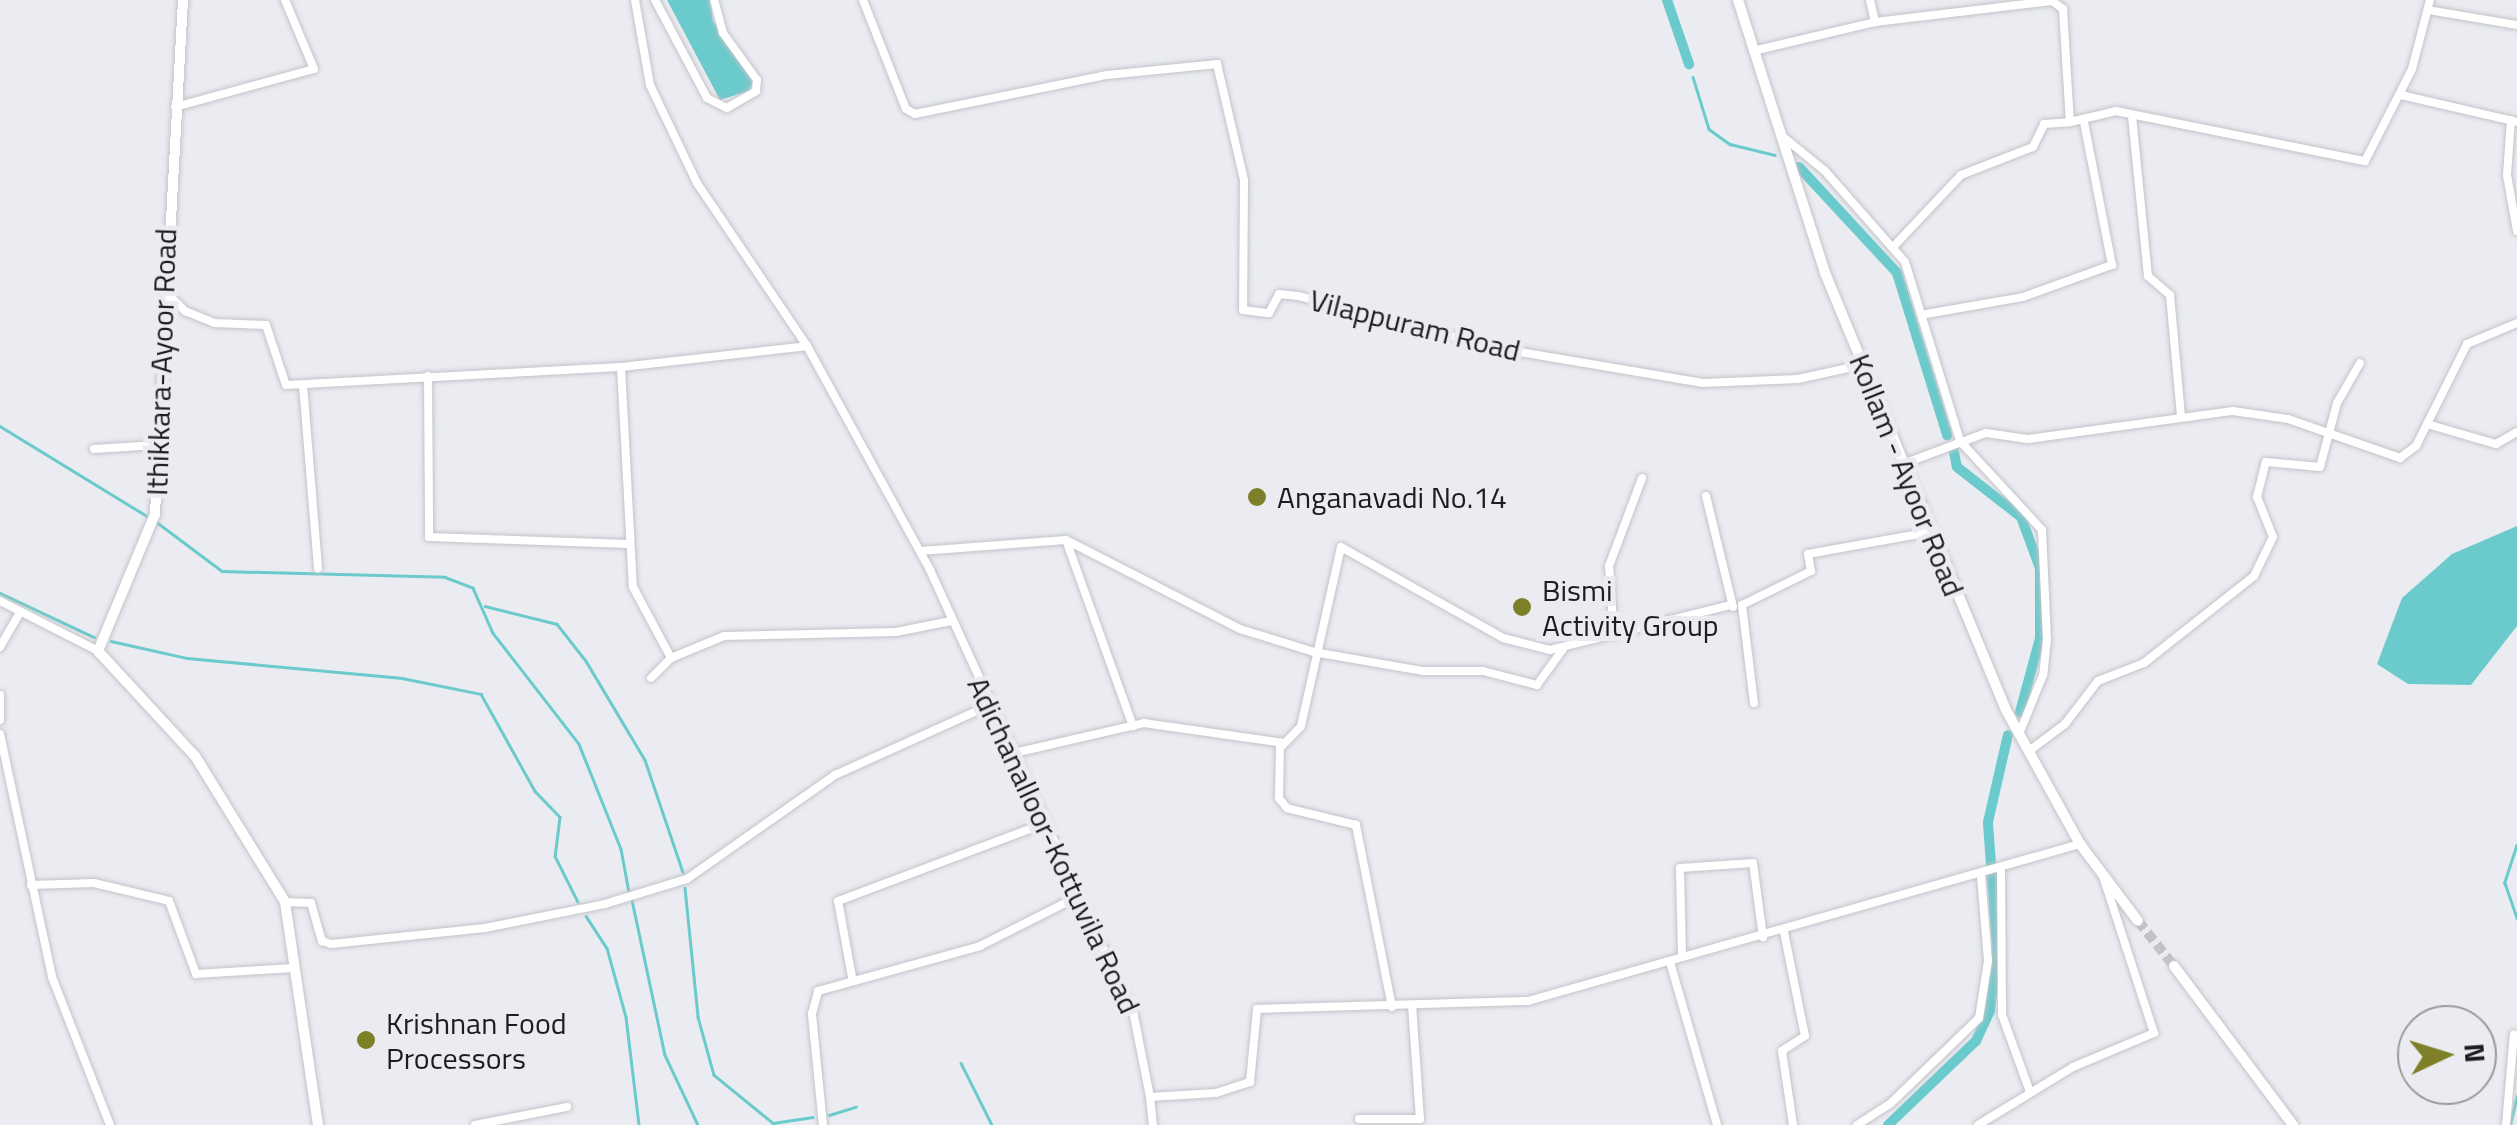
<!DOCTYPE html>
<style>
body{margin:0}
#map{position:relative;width:2517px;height:1125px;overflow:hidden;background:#ebecf2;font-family:"Titillium Web",sans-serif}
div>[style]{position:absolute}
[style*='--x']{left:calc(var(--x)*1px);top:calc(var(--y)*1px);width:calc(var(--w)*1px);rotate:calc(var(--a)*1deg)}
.water>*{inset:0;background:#6bcacb}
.stream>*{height:2.5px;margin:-1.25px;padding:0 1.25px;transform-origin:1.25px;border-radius:1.25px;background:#6bcacb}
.canal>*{height:10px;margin:-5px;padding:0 5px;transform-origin:5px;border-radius:5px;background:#6bcacb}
.secondary-tunnel>*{height:10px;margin-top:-5px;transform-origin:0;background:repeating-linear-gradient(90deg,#c2c3c8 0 10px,transparent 0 15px)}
.roads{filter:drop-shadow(0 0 2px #c2c4c9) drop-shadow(0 0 2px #c2c4c9)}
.street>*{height:8px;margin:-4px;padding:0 4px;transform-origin:4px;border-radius:4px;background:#fff}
.secondary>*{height:10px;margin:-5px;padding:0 5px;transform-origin:5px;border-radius:5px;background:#fff}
.dots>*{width:28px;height:28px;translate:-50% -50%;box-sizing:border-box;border:5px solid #ebecf2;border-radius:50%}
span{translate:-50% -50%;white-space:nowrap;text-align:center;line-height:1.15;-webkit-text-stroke:10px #ebecf2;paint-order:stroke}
.street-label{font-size:30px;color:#1d1d1f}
.poi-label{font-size:30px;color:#1d1d1f}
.left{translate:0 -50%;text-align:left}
.north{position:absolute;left:2397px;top:1005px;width:100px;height:100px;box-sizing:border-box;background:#ebecf2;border:2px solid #99999e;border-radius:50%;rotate:86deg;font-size:28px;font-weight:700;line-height:40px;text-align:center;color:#1d1d1f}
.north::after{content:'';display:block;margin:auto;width:35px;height:45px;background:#7e8029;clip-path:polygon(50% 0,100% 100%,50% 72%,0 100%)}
</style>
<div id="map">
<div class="water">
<i style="clip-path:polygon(667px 0,710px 0,713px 21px,754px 81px,749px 91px,720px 100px)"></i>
<i style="clip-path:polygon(2517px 526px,2517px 626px,2471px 685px,2408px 684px,2377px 664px,2402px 598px,2452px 554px)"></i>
</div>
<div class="stream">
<i style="--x:1693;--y:77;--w:54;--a:72.9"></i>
<i style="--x:1709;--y:129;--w:26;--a:36"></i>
<i style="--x:1730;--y:144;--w:46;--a:13.7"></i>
<i style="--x:0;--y:426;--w:172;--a:31.5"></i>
<i style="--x:154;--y:520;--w:85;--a:36.9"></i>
<i style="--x:222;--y:571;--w:223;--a:1.5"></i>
<i style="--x:445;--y:577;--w:30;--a:21"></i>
<i style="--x:473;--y:588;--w:49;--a:66"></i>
<i style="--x:493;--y:633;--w:140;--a:52.2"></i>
<i style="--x:579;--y:744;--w:113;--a:68.2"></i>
<i style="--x:621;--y:849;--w:44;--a:79.5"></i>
<i style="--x:0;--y:593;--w:104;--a:25.1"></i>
<i style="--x:485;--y:606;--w:74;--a:14"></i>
<i style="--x:557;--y:624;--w:47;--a:51.9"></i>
<i style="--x:586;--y:661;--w:115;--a:59.2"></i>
<i style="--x:645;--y:760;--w:118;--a:71.3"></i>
<i style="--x:111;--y:641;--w:78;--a:12.6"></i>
<i style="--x:187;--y:658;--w:216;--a:5.3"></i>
<i style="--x:402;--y:678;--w:81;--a:11.4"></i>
<i style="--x:481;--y:694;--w:111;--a:60.9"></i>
<i style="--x:535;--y:791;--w:36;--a:46"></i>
<i style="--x:560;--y:817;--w:39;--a:97"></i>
<i style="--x:555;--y:856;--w:51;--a:63.4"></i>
<i style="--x:2517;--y:845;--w:40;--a:108"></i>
<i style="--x:2505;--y:883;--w:37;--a:71"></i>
<i style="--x:685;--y:888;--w:130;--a:84.2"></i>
<i style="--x:698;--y:1017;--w:60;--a:74.6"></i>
<i style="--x:714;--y:1075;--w:76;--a:39.1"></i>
<i style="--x:773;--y:1123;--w:40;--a:-8.5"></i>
<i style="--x:632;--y:900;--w:158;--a:78"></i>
<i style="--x:665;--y:1055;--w:77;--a:64.8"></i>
<i style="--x:586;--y:916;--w:38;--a:57"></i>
<i style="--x:607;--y:948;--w:72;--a:74.6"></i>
<i style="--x:626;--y:1017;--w:109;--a:83.1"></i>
<i style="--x:961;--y:1063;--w:69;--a:63.4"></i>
<i style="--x:829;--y:1115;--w:28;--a:-17"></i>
<i style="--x:2510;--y:1124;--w:29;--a:-76"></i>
</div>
<div class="canal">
<i style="--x:1667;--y:0;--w:68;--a:71"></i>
<i style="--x:1799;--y:167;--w:144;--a:47.2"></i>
<i style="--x:1897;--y:273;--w:170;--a:72.8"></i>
<i style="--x:1954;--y:452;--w:15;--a:79"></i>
<i style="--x:1957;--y:467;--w:81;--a:38"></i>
<i style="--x:2021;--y:517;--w:54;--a:69.6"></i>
<i style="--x:2040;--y:568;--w:70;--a:90"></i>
<i style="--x:2040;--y:638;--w:77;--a:105.1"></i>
<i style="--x:1888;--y:1125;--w:122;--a:-43.7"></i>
<i style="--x:1976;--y:1041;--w:33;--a:-65"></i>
<i style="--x:1990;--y:1011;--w:65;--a:-83.9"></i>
<i style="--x:1997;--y:946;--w:124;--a:-94.2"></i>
<i style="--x:1988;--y:822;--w:89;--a:-77.1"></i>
</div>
<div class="secondary-tunnel">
<i style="--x:2138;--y:921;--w:58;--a:51.3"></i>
</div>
<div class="roads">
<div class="street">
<i style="--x:635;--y:0;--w:86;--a:80"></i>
<i style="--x:650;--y:85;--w:109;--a:64.4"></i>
<i style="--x:697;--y:183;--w:197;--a:56"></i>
<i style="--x:807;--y:346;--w:256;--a:61.2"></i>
<i style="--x:930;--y:570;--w:490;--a:65.4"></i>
<i style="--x:1134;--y:1016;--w:83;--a:78.8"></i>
<i style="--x:1150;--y:1097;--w:66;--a:-3.5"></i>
<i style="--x:1216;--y:1093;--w:36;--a:-18"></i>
<i style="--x:1250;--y:1082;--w:73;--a:-84.5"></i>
<i style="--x:1257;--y:1009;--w:271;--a:-1.7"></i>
<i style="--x:1528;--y:1001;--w:574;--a:-15.88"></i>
<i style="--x:655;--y:0;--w:111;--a:62"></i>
<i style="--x:707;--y:98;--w:22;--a:27"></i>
<i style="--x:727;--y:108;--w:34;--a:-30"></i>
<i style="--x:756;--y:91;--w:11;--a:-85"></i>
<i style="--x:757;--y:80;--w:58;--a:-125.9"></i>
<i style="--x:723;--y:33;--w:34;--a:-105"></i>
<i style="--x:863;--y:0;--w:117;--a:68.5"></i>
<i style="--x:906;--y:109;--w:10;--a:29"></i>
<i style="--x:915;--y:114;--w:196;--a:-11.5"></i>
<i style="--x:1107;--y:75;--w:111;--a:-5.7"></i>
<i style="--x:1217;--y:64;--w:119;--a:76.9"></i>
<i style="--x:1244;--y:180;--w:130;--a:90.4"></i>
<i style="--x:1243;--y:310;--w:26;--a:7"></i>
<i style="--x:1269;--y:313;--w:21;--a:-62"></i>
<i style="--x:1279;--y:294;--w:19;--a:6"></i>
<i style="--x:1298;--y:296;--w:205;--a:14.7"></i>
<i style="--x:1496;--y:348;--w:210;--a:9.6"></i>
<i style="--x:1703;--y:383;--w:95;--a:-2.4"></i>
<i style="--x:1798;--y:379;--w:66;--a:-12.3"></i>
<i style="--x:1870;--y:0;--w:23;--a:77"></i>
<i style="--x:2428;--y:10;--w:90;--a:9.6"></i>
<i style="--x:1753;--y:51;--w:125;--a:-13.4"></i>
<i style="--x:1875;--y:22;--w:178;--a:-6.8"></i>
<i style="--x:2052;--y:1;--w:14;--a:36"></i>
<i style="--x:2063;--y:9;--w:113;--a:86.5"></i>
<i style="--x:2070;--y:122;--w:47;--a:-13.4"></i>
<i style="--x:2116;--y:111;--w:254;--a:11.4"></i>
<i style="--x:2365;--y:161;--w:103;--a:-62.9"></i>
<i style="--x:2412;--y:69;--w:71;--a:-75.4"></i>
<i style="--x:2401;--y:95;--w:119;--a:13.1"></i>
<i style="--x:175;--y:107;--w:144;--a:-15.3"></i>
<i style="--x:314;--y:69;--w:75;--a:-112.8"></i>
<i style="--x:2132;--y:116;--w:161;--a:84.3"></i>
<i style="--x:2148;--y:276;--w:29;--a:41"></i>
<i style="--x:2170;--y:295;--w:122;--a:84.8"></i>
<i style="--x:2511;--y:120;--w:55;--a:94.2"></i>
<i style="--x:2507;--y:175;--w:57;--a:79.9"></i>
<i style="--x:1782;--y:136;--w:55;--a:39.1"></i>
<i style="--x:1825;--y:171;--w:121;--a:48.7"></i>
<i style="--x:1905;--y:262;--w:187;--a:72.9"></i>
<i style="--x:1960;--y:441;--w:121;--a:47.3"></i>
<i style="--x:2042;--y:530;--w:109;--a:87.4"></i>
<i style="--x:2047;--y:639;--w:36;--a:96"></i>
<i style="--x:2043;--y:675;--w:64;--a:112.1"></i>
<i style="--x:1894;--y:246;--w:98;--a:-46.7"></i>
<i style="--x:1961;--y:175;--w:77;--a:-21.3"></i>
<i style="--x:2033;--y:147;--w:25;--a:-64"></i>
<i style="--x:2044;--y:124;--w:26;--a:-4"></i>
<i style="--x:162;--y:288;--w:33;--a:45"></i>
<i style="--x:185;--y:311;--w:31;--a:22"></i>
<i style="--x:214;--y:323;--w:52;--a:2.2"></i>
<i style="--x:266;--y:325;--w:63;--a:71.6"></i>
<i style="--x:286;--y:385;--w:335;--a:-3.1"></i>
<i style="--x:621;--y:367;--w:187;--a:-6.4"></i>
<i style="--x:1926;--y:314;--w:98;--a:-9.9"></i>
<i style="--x:2023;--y:297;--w:95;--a:-19.8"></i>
<i style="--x:2112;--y:265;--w:146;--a:-101.1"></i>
<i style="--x:621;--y:367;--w:220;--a:86.9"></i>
<i style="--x:633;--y:587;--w:81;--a:61.8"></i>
<i style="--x:428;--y:376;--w:161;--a:89.6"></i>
<i style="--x:429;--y:537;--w:199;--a:2"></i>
<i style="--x:303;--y:385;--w:184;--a:85.3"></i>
<i style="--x:2427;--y:424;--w:72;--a:16.2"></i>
<i style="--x:2496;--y:444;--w:24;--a:-30"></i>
<i style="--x:94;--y:449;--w:63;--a:-3.6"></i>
<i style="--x:1903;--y:464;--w:89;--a:-20.5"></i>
<i style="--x:1986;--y:433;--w:42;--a:8.1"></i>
<i style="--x:2028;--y:439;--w:207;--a:-7.8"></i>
<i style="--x:2233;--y:411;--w:56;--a:8.3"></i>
<i style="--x:2288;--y:419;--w:119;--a:19.2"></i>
<i style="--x:2400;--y:458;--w:20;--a:-37"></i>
<i style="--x:2416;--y:446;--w:114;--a:-63.4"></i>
<i style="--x:2467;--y:344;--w:54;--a:-22.8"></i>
<i style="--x:1706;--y:496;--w:114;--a:76.3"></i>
<i style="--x:1066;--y:540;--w:198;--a:70.2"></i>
<i style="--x:920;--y:551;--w:146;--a:-4.3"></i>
<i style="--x:1066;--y:540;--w:195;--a:27.1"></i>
<i style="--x:1240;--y:629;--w:77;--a:17.3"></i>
<i style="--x:1314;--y:652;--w:111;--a:9.9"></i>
<i style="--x:1423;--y:671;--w:60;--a:0"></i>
<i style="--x:1483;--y:671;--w:56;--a:14.5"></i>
<i style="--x:1537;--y:685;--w:44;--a:-54.2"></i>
<i style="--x:0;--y:601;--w:110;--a:27"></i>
<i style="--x:1614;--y:635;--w:69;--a:-94.1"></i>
<i style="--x:1609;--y:566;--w:94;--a:-69.4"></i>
<i style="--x:0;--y:647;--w:39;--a:-60"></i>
<i style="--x:651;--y:678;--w:28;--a:-45"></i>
<i style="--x:671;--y:658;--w:57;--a:-22.5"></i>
<i style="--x:724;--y:636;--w:172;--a:-1.3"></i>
<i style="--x:896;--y:632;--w:56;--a:-11.3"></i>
<i style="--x:0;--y:695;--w:25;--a:90"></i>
<i style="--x:1754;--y:703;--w:99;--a:-97"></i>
<i style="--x:1742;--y:605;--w:77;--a:-26.2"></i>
<i style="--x:1811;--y:571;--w:17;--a:-100"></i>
<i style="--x:1808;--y:554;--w:124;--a:-10.2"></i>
<i style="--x:0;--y:734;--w:249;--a:77.9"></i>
<i style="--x:52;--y:977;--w:159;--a:68.6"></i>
<i style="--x:2029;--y:751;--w:45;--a:-36.9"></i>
<i style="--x:2065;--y:724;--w:54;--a:-52.5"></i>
<i style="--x:2098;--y:681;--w:49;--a:-21.4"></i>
<i style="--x:2144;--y:663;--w:140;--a:-38.3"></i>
<i style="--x:2254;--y:576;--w:43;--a:-64"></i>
<i style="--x:2273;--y:537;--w:43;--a:-111.8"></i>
<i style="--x:2257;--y:497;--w:36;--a:-76"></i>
<i style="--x:2266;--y:462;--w:54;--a:5.3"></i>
<i style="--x:2320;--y:467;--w:66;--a:-75.1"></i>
<i style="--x:2337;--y:403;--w:46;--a:-60.1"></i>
<i style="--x:1014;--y:753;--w:133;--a:-13"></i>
<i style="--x:1144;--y:723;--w:141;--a:8.1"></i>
<i style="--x:2001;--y:870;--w:145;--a:89.6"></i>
<i style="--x:2002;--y:1015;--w:82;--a:70"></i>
<i style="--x:31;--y:885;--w:63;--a:-1.8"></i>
<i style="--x:94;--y:883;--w:77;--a:13.5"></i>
<i style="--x:169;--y:901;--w:78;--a:69.7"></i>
<i style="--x:196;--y:974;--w:97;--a:-3.5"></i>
<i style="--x:285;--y:902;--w:26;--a:2"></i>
<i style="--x:311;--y:903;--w:40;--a:74"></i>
<i style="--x:322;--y:941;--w:9;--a:18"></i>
<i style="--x:331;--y:944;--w:155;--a:-5.9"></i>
<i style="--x:485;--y:928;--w:122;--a:-11.3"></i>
<i style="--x:605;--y:904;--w:86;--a:-17"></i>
<i style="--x:687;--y:879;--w:181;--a:-35.1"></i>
<i style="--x:835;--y:775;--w:170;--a:-24.3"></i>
<i style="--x:1784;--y:932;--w:106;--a:78.6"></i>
<i style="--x:1805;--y:1036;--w:27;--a:147"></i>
<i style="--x:1782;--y:1051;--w:75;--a:81.5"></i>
<i style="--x:1682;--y:957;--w:89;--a:-91.3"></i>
<i style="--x:1680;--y:868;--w:73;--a:-3.9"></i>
<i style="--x:1753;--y:863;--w:75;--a:82.3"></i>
<i style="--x:1670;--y:962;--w:170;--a:73.9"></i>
<i style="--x:852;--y:977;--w:77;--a:-100.4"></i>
<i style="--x:838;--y:901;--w:222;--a:-20.6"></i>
<i style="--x:1392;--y:1007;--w:186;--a:-101.2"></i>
<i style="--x:1356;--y:825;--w:71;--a:-166.2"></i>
<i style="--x:1287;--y:808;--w:13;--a:-129"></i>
<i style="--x:1279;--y:798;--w:50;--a:-88.9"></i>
<i style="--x:1280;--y:748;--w:30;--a:-46"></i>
<i style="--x:1301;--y:726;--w:183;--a:-77.4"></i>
<i style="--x:1341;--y:547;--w:186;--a:29.3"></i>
<i style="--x:1503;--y:638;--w:49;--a:14.3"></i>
<i style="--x:1550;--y:650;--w:187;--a:-14"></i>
<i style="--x:1150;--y:1097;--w:28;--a:84"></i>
<i style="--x:1359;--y:1119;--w:61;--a:0"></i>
<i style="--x:1420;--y:1119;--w:113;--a:-94"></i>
<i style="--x:475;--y:1125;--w:94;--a:-11.1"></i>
<i style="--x:823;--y:1125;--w:112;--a:-95.7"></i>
<i style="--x:812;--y:1014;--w:24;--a:-75"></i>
<i style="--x:818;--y:991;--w:168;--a:-15.5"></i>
<i style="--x:980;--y:946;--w:111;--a:-26.8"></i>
<i style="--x:1857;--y:1125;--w:40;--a:-32.9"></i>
<i style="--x:1891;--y:1103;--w:122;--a:-44"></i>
<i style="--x:1979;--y:1018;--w:58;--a:-81"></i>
<i style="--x:1988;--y:961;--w:85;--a:-94.7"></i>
<i style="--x:1978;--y:1125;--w:111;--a:-31.4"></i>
<i style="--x:2073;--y:1067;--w:88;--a:-22.8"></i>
<i style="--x:2154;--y:1033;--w:162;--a:-108"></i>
<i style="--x:2506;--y:1125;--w:91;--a:-85"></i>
</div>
<div class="secondary">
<i style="--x:183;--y:0;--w:515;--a:93.12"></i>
<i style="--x:155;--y:514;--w:148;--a:112.6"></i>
<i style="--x:98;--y:651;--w:143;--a:47.3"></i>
<i style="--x:195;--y:756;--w:172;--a:58.3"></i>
<i style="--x:285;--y:902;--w:225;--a:81.6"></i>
<i style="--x:1738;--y:0;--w:287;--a:72.3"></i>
<i style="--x:1825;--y:273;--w:473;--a:67.5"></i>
<i style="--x:2006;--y:710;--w:153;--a:61.1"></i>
<i style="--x:2080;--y:844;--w:96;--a:53"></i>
<i style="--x:2174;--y:966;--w:199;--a:53.2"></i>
</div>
</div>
<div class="dots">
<i style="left:1257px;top:497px;background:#7e8029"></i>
<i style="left:1522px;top:607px;background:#7e8029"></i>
<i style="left:366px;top:1040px;background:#7e8029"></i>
</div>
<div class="street-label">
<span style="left:1415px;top:325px;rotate:14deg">Vilappuram Road</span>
<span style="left:161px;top:362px;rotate:-88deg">Ithikkara-Ayoor Road</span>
<span style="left:1907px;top:475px;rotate:68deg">Kollam - Ayoor Road</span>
<span style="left:1054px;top:845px;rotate:65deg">Adichanalloor-Kottuvila Road</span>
</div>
<div class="poi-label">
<span class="left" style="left:1277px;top:497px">Anganavadi No.14</span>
<span class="left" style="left:1542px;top:607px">Bismi<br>Activity Group</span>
<span class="left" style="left:386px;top:1040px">Krishnan Food<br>Processors</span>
</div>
<div class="north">N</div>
</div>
